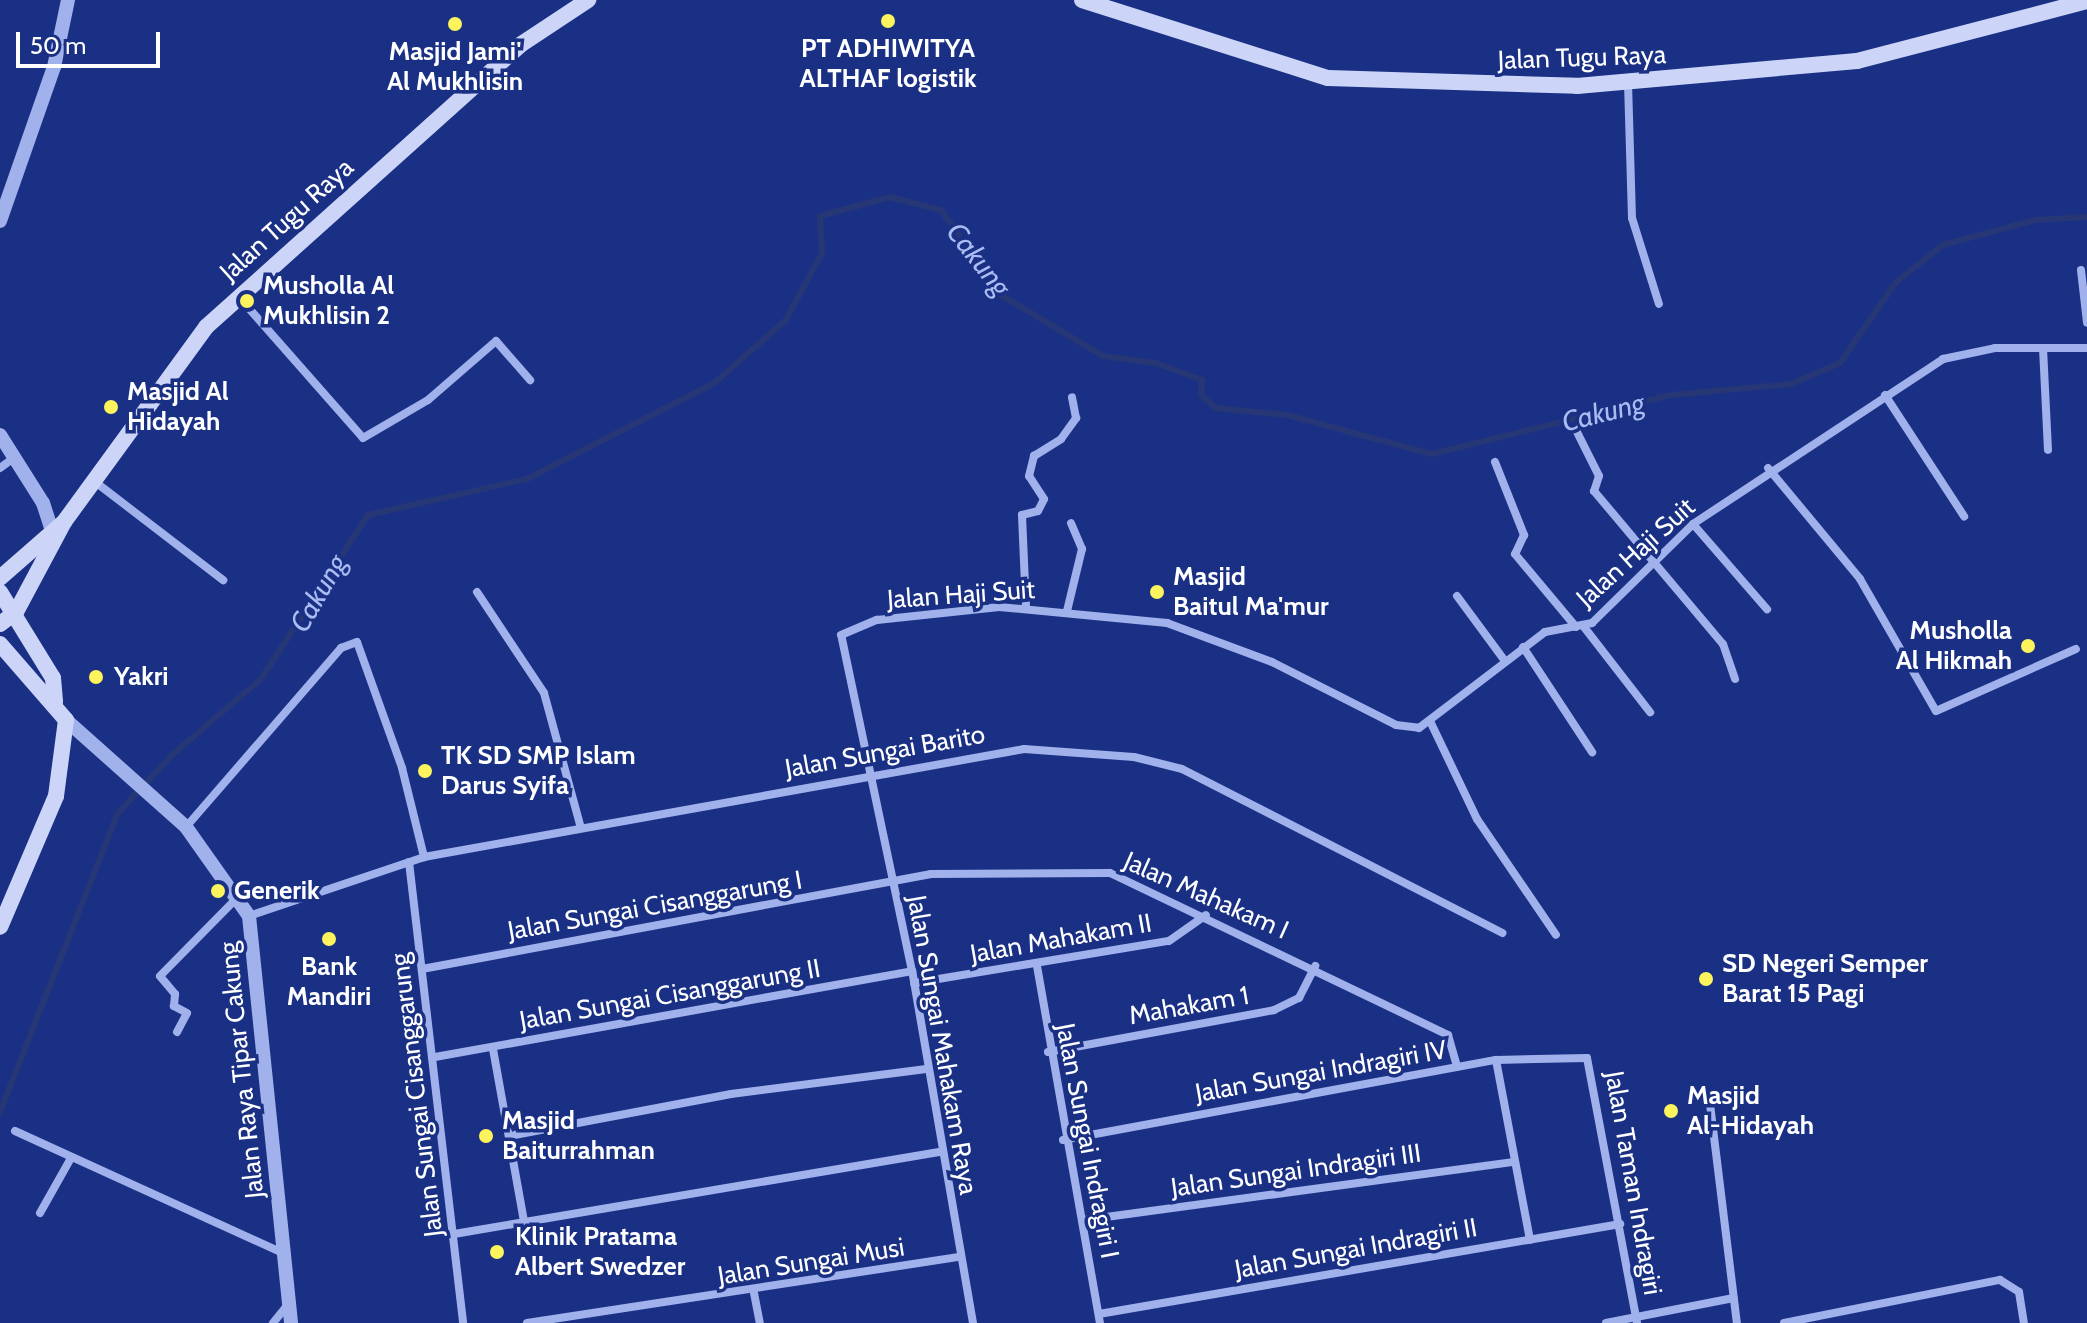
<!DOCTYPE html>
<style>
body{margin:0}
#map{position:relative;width:2087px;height:1323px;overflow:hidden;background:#1a3084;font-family:Cabin,sans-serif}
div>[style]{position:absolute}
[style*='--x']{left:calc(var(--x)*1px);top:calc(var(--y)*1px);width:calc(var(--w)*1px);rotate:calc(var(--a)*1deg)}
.stream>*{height:6px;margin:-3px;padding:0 3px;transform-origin:3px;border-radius:3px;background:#273776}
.minor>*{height:8px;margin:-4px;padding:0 4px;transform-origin:4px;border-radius:4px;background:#a0b1eb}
.tertiary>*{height:14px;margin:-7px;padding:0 7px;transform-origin:7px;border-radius:7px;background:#a0b1eb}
.secondary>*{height:16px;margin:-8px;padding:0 8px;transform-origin:8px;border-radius:8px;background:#ccd5f8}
.dots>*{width:22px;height:22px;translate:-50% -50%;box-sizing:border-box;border:4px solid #1a3084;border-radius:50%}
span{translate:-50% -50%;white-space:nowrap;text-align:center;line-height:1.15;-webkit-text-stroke:7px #1a3084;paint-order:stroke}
.poi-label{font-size:26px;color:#fff;font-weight:700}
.left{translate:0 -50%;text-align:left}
.right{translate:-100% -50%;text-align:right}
.street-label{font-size:26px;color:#fff}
.water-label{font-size:28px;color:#abbcf3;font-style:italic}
.scale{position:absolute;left:16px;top:32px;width:144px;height:36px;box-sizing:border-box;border:4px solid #fff;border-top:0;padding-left:10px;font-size:24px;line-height:28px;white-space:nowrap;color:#fff;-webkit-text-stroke:6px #1a3084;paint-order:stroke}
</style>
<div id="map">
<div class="stream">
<i style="--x:0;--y:1112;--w:321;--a:-68.5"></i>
<i style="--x:118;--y:813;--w:81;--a:-47"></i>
<i style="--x:173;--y:754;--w:116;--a:-40.4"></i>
<i style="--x:261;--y:679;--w:196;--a:-56.9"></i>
<i style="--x:368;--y:515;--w:163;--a:-12.8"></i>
<i style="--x:527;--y:479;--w:209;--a:-27.1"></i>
<i style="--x:713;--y:384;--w:96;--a:-41.2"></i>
<i style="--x:785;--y:321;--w:77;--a:-61.4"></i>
<i style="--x:822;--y:253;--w:37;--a:-93"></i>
<i style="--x:820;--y:216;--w:73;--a:-15.2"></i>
<i style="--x:890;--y:197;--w:53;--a:14.3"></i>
<i style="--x:941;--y:210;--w:104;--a:54.8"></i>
<i style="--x:1001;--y:295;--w:119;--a:30.9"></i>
<i style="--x:1103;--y:356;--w:53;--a:7.5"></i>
<i style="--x:1156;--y:363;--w:49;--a:20.3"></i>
<i style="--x:1202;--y:380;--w:15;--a:94"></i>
<i style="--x:1201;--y:395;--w:20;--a:41"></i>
<i style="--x:1216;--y:408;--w:71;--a:5.6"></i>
<i style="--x:1287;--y:415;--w:150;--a:15.1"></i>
<i style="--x:1432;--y:454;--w:246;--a:-13.9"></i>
<i style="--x:1671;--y:395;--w:121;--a:-5.2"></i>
<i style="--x:1791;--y:384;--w:53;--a:-23.2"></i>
<i style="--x:1840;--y:363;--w:98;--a:-55.3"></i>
<i style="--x:1896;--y:282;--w:60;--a:-38.2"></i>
<i style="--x:1943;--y:245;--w:95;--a:-15.2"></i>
<i style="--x:2035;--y:220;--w:52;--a:-3.3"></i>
</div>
<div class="minor">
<i style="--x:1628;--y:83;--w:135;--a:88.3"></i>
<i style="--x:1632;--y:218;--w:90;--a:72.6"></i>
<i style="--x:2081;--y:270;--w:53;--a:83.5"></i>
<i style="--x:238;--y:296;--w:189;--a:48.6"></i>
<i style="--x:363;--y:438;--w:75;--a:-30.3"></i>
<i style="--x:428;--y:400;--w:90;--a:-40.9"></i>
<i style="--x:496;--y:341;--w:52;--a:48.9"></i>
<i style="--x:2043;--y:348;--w:102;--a:87.2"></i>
<i style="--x:1885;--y:395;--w:145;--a:56.9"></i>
<i style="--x:1576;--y:430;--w:51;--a:63.4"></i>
<i style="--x:1599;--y:476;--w:16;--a:108"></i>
<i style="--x:1594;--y:491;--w:200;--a:49.9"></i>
<i style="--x:1723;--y:644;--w:37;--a:71"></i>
<i style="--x:1495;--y:462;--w:79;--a:68.3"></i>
<i style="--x:1524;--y:535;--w:21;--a:115"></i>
<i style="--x:1515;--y:554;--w:95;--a:50.1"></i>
<i style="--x:0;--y:468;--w:19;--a:-36"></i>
<i style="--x:1768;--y:468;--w:144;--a:50.3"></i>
<i style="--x:1860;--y:579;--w:152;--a:60.1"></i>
<i style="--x:1936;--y:711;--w:153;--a:-23.9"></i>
<i style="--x:94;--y:481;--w:163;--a:37.5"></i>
<i style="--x:1693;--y:524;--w:113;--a:49"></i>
<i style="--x:477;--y:592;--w:121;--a:56.4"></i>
<i style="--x:544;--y:693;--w:140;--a:74.7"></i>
<i style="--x:1457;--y:596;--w:81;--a:53.6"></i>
<i style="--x:1026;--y:607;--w:92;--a:-92.5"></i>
<i style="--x:1022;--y:515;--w:16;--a:-14"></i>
<i style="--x:1038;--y:511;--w:13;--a:-63"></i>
<i style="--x:1044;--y:499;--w:27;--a:-123"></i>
<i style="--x:1029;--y:476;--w:21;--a:-76"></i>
<i style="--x:1034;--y:456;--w:32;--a:-32"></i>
<i style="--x:1061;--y:439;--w:26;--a:-54"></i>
<i style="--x:1076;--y:418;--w:21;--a:-101"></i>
<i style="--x:1067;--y:611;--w:64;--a:-76.4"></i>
<i style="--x:1082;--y:549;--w:28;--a:-113"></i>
<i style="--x:1584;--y:627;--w:108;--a:52.2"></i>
<i style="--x:1523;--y:647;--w:126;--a:56.7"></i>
<i style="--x:1430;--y:721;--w:109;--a:64.4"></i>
<i style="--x:1477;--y:819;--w:140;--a:55.7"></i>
<i style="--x:186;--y:827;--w:237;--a:-49.1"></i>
<i style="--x:341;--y:648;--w:17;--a:-21"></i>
<i style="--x:357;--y:642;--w:134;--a:70.3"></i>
<i style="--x:402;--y:768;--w:92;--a:76.1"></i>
<i style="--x:409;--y:862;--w:464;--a:83.3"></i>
<i style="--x:249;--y:916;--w:185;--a:-18.6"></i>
<i style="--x:424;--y:857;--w:610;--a:-10.2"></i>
<i style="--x:1024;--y:749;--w:110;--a:4.2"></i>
<i style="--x:1134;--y:757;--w:49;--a:14"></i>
<i style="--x:1182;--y:769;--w:360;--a:27.1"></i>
<i style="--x:1037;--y:966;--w:363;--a:80"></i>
<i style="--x:422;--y:969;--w:518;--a:-10.57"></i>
<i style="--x:931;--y:874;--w:179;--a:-0.3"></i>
<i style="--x:1110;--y:873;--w:375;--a:25.6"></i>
<i style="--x:1448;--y:1035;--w:33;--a:74"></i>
<i style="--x:914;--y:983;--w:258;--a:-9.4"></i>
<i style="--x:1169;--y:941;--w:45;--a:-35.1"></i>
<i style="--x:177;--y:1032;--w:21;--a:-62"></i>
<i style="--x:187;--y:1013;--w:15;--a:-152"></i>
<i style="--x:174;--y:1006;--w:12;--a:-85"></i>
<i style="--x:175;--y:994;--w:23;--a:-130"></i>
<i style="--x:160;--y:976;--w:111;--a:-45.4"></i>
<i style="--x:493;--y:1049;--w:176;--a:79.8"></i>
<i style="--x:1048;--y:1052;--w:230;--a:-10.5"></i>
<i style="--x:1274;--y:1010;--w:28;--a:-26"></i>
<i style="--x:1299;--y:998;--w:36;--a:-63"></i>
<i style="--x:435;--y:1057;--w:485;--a:-10.2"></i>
<i style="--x:1496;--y:1060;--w:183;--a:79.3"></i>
<i style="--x:1709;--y:1096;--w:229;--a:83"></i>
<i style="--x:15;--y:1131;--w:297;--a:24.5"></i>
<i style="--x:509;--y:1136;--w:226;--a:-10.7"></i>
<i style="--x:731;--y:1094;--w:197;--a:-7.3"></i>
<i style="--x:1063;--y:1140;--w:440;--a:-10.5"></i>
<i style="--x:1496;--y:1060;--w:91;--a:-1.3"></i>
<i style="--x:1587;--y:1058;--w:270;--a:79.3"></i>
<i style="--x:40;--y:1213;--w:63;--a:-60.6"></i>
<i style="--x:1084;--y:1220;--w:434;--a:-7.7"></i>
<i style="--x:454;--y:1234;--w:492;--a:-9.6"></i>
<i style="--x:754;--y:1293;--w:31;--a:79"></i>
<i style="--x:1099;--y:1314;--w:529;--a:-9.8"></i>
<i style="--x:273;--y:1323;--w:27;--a:-51"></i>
<i style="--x:527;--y:1323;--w:437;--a:-8.7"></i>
<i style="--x:973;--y:1323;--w:357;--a:-99.8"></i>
<i style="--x:912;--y:971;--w:343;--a:-101.9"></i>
<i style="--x:841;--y:635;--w:39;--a:-23"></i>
<i style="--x:877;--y:620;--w:123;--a:-6.1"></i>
<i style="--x:999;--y:607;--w:169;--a:5.4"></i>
<i style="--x:1167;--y:623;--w:112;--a:20.4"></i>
<i style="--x:1272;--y:662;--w:139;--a:26.9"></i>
<i style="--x:1396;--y:725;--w:23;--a:7"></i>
<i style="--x:1419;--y:728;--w:158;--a:-37.3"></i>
<i style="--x:1545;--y:632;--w:48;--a:-10.8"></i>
<i style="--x:1592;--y:623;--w:141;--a:-44.4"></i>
<i style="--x:1693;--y:524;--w:300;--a:-33.4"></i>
<i style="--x:1943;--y:359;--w:53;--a:-11.9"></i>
<i style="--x:1995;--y:348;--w:92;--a:0"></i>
<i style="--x:1606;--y:1323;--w:130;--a:-11.1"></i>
<i style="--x:1784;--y:1323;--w:220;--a:-11.3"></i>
<i style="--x:2000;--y:1280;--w:22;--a:32"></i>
<i style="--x:2019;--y:1292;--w:31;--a:81"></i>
</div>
<div class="tertiary">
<i style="--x:0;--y:221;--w:163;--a:-70.7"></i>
<i style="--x:54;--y:67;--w:68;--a:-78.2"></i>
<i style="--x:0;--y:435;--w:80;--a:57.7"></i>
<i style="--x:43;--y:503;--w:39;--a:72"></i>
<i style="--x:66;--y:720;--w:161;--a:41.7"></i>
<i style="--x:186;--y:827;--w:109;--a:54.7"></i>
<i style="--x:249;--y:916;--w:409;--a:84.1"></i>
</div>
<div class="secondary">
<i style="--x:1082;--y:0;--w:258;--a:17.6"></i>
<i style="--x:1328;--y:78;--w:249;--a:1.8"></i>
<i style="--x:1577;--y:86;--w:281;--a:-5.1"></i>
<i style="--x:1857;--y:61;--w:238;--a:-14.6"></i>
<i style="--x:0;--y:578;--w:85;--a:-41.2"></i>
<i style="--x:0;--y:592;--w:101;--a:58.4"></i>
<i style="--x:53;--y:678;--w:24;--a:85"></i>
<i style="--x:0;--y:624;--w:20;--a:-37"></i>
<i style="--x:16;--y:612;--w:102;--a:-61.9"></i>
<i style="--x:64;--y:522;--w:241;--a:-53.9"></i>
<i style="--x:206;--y:327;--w:422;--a:-41.9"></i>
<i style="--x:520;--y:45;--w:82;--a:-33.5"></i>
<i style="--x:0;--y:644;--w:101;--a:49"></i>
<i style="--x:66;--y:720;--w:77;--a:97.5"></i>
<i style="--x:56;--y:796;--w:142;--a:113.1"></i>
</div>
<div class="dots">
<i style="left:888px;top:21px;background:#fdf35c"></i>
<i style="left:455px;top:24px;background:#fdf35c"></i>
<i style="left:247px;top:301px;background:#fdf35c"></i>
<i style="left:111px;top:407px;background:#fdf35c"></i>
<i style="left:1157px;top:592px;background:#fdf35c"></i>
<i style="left:2028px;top:646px;background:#fdf35c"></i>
<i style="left:96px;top:677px;background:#fdf35c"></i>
<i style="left:425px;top:771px;background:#fdf35c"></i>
<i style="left:218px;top:891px;background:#fdf35c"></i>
<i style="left:329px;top:939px;background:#fdf35c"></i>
<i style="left:1706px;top:979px;background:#fdf35c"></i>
<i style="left:1671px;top:1111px;background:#fdf35c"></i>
<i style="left:486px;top:1136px;background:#fdf35c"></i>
<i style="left:497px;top:1252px;background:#fdf35c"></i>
</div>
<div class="poi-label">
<span style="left:888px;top:64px">PT ADHIWITYA<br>ALTHAF logistik</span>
<span style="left:455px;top:67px">Masjid Jami'<br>Al Mukhlisin</span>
<span class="left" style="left:263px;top:301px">Musholla Al<br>Mukhlisin 2</span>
<span class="left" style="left:127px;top:407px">Masjid Al<br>Hidayah</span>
<span class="left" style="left:1173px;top:592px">Masjid<br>Baitul Ma'mur</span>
<span class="right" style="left:2012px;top:646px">Musholla<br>Al Hikmah</span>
<span class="left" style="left:114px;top:677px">Yakri</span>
<span class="left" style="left:441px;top:771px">TK SD SMP Islam<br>Darus Syifa</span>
<span class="left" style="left:234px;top:891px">Generik</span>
<span class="left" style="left:1722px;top:979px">SD Negeri Semper<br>Barat 15 Pagi</span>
<span style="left:329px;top:982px">Bank<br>Mandiri</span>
<span class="left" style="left:1687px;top:1111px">Masjid<br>Al-Hidayah</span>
<span class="left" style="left:502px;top:1136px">Masjid<br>Baiturrahman</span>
<span class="left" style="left:515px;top:1252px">Klinik Pratama<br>Albert Swedzer</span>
</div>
<div class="street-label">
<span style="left:1582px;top:58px;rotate:-2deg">Jalan Tugu Raya</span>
<span style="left:287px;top:220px;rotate:-42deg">Jalan Tugu Raya</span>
<span style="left:1636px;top:553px;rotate:-42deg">Jalan Haji Suit</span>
<span style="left:961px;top:595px;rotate:-4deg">Jalan Haji Suit</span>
<span style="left:885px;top:752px;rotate:-10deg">Jalan Sungai Barito</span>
<span style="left:1206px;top:896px;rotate:24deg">Jalan Mahakam I</span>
<span style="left:655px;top:906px;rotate:-10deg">Jalan Sungai Cisanggarung I</span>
<span style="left:1061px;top:939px;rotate:-10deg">Jalan Mahakam II</span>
<span style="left:670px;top:995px;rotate:-10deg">Jalan Sungai Cisanggarung II</span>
<span style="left:1189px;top:1006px;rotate:-10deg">Mahakam 1</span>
<span style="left:942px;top:1045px;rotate:80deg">Jalan Sungai Mahakam Raya</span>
<span style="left:242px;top:1070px;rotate:-96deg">Jalan Raya Tipar Cakung</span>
<span style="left:1321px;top:1072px;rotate:-10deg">Jalan Sungai Indragiri IV</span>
<span style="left:417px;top:1095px;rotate:-97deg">Jalan Sungai Cisanggarung</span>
<span style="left:1087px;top:1141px;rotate:79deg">Jalan Sungai Indragiri I</span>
<span style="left:1296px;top:1171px;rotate:-8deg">Jalan Sungai Indragiri III</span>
<span style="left:1633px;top:1183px;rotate:80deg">Jalan Taman Indragiri</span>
<span style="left:1356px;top:1249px;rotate:-10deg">Jalan Sungai Indragiri II</span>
<span style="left:811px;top:1262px;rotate:-9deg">Jalan Sungai Musi</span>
</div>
<div class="water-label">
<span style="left:979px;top:259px;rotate:52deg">Cakung</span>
<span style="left:1603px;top:412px;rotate:-14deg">Cakung</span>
<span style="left:318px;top:593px;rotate:-60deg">Cakung</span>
</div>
<div class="scale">50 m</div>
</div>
